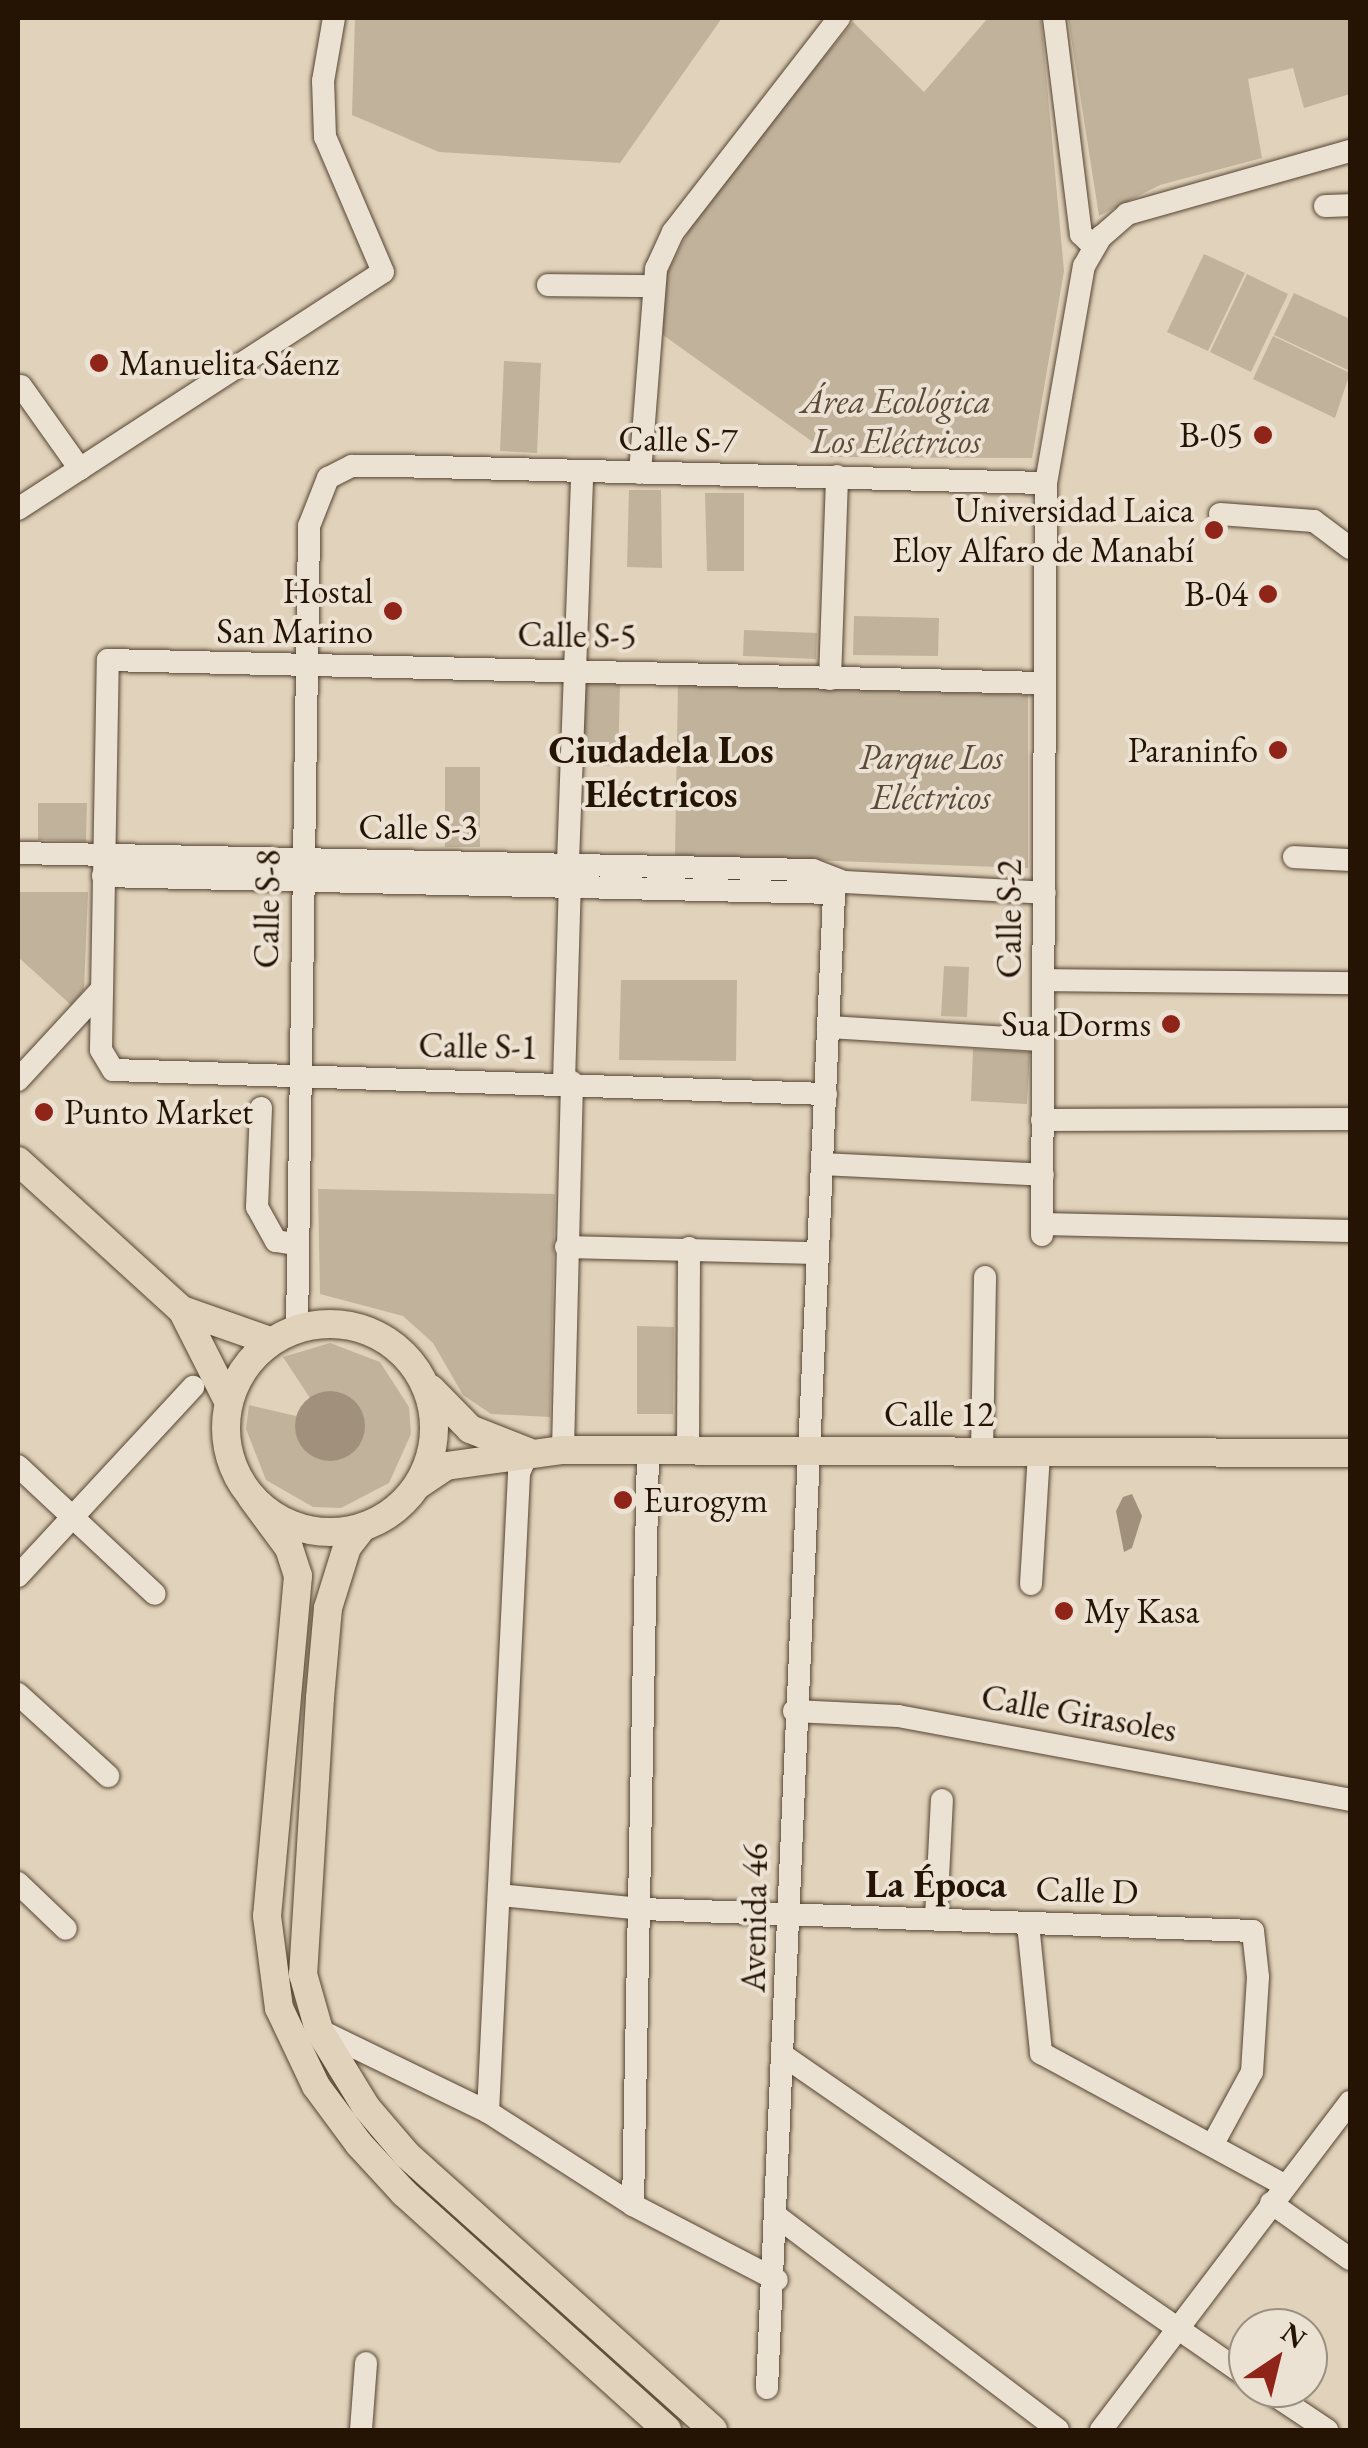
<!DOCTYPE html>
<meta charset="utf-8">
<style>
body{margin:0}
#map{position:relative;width:1368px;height:2448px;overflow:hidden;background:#e1d2bb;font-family:"EB Garamond",serif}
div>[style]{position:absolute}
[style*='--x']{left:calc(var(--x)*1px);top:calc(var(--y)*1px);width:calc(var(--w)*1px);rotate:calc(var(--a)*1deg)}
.green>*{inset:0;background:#c1b29c}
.water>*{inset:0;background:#a1917c}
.round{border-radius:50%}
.roads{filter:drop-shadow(0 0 2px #544431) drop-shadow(0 0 2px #544431)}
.minor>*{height:22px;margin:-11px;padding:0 11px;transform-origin:11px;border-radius:11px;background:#ece2d3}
.major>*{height:28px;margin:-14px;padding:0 14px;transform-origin:14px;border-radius:14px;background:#e1d2bb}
.major>.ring{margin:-14px;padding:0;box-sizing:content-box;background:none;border:28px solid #e1d2bb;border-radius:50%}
.dots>*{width:28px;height:28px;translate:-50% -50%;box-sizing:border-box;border:5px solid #ece2d3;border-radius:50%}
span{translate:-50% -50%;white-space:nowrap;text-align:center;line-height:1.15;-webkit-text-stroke:8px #ece2d3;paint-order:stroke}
.poi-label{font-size:35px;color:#251403}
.left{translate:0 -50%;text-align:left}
.right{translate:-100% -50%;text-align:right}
.park-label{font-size:35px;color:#5c4b39;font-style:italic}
.street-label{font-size:35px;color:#251403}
.neighbourhood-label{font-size:38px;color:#251403;font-weight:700}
.frame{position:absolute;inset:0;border:20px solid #251403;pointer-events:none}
.north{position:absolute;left:1228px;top:2308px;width:100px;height:100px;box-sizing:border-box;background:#ece2d3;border:2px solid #9c9080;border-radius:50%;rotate:35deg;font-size:28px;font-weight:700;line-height:40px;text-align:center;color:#251403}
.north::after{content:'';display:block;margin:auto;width:35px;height:45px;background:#8f2418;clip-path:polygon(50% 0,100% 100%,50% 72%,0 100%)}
</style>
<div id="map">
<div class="green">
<i style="clip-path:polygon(355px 18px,722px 18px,620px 163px,439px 152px,352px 115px)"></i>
<i style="clip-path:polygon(988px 18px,1041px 18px,1064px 271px,1032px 458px,817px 457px,817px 445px,663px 335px,660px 286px,704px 202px,853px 22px,924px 92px)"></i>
<i style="clip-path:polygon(1068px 18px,1350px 18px,1350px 94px,1304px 108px,1293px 68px,1248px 79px,1262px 158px,1160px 185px,1099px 216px)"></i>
<i style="clip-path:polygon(1204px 254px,1245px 273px,1208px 351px,1167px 332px)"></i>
<i style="clip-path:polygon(1247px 274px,1288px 294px,1251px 372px,1210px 352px)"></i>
<i style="clip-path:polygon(1294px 293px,1350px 319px,1350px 371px,1274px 335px)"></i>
<i style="clip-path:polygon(1273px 336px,1350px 373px,1335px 418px,1253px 379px)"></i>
<i style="clip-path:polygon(504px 361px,541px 363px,537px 453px,500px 451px)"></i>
<i style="clip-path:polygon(629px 490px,661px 490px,662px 568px,627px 567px)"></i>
<i style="clip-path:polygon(705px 493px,744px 493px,744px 571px,707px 571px)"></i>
<i style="clip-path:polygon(854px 616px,939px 618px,938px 656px,853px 655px)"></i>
<i style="clip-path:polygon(744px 630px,817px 633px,816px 659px,743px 656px)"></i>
<i style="clip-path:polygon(579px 683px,620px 684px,618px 766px,577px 765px)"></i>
<i style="clip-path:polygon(678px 684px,1028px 695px,1028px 868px,675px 855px)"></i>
<i style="clip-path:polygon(445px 767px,480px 767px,480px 847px,445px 847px)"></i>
<i style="clip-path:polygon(38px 803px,87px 803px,86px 841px,38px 840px)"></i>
<i style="clip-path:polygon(18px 892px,88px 892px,84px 990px,71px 1005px,18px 957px)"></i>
<i style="clip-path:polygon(944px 966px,969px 967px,967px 1017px,941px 1016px)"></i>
<i style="clip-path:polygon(621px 980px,737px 980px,736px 1061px,619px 1060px)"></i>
<i style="clip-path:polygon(973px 1049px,1030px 1052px,1027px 1104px,971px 1101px)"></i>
<i style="clip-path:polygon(318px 1189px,555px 1194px,550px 1417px,491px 1414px,463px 1395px,433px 1343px,403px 1316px,320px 1294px)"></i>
<i style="clip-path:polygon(637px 1326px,674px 1327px,673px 1414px,637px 1414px)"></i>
<i style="clip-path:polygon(330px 1343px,380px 1362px,409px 1407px,411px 1434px,389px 1483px,341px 1508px,313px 1507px,266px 1480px,246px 1429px,249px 1405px,296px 1416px,310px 1398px,283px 1357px)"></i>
</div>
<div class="water">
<i class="round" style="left:295px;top:1391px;width:70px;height:70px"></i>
<i style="clip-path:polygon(1132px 1494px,1142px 1516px,1132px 1548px,1124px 1552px,1116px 1511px,1123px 1497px)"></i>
</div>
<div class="roads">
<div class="minor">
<i style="--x:1054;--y:18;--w:218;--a:82.9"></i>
<i style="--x:1081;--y:234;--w:18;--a:45"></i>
<i style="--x:1325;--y:206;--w:25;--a:-2"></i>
<i style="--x:548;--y:285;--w:103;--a:0.6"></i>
<i style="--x:21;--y:386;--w:102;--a:54.6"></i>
<i style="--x:640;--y:473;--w:205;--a:-85.5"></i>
<i style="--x:656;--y:269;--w:41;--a:-65.3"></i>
<i style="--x:673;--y:232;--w:271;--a:-52.2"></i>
<i style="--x:18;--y:509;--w:435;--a:-33"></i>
<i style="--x:383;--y:272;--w:147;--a:-113.2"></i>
<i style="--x:325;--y:137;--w:56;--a:-92"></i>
<i style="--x:323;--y:81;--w:64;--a:-80.1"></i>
<i style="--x:1220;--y:514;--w:94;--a:4.3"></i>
<i style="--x:1314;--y:521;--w:45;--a:36.9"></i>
<i style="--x:830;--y:679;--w:203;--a:-88"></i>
<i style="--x:18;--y:853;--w:795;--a:1.23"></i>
<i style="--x:813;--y:870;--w:34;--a:21"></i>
<i style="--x:845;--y:882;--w:200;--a:3.1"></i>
<i style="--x:1294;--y:857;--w:56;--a:3.1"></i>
<i style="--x:568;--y:862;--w:390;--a:-87.9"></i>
<i style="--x:103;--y:876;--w:731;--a:1.33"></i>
<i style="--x:1044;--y:980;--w:306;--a:0.6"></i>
<i style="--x:828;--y:1027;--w:214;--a:3.5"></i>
<i style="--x:18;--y:1080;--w:122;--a:-47.3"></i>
<i style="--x:564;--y:1082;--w:197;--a:-88.3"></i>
<i style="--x:826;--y:1094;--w:713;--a:-178.07"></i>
<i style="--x:113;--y:1070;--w:23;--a:-121"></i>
<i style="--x:101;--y:1050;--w:390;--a:-89"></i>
<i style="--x:108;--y:660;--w:937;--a:1.41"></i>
<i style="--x:261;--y:1108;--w:99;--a:92.3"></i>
<i style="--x:257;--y:1207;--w:39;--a:61"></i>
<i style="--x:276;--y:1241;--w:20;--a:9"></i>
<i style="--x:1042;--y:1120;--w:307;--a:-0.2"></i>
<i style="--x:822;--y:1164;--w:221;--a:2.8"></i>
<i style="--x:1042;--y:1224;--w:308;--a:1.3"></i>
<i style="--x:1042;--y:1235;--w:752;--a:-89.7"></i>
<i style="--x:1046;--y:483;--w:220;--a:-80.1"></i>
<i style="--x:1084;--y:266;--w:34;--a:-60"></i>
<i style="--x:1101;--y:237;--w:35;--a:-41"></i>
<i style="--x:1127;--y:214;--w:232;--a:-15.8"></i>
<i style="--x:566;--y:1247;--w:250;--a:1.4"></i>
<i style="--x:297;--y:1329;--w:803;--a:-89.14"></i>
<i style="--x:309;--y:526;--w:52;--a:-68.4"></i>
<i style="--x:328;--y:478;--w:27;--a:-27"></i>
<i style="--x:352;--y:466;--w:43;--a:0"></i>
<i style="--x:395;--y:466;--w:651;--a:1.5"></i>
<i style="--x:688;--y:1448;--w:200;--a:-89.7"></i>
<i style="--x:563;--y:1450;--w:368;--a:-88.6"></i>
<i style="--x:982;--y:1451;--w:174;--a:-89"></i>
<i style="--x:18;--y:1466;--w:187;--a:43.1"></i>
<i style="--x:18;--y:1576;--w:258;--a:-47.2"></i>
<i style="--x:1031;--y:1584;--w:132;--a:-86.5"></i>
<i style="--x:18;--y:1694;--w:122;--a:42.3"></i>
<i style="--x:794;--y:1711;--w:104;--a:2.8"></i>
<i style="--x:898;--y:1716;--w:460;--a:10.5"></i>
<i style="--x:18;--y:1883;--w:66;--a:43.8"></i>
<i style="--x:499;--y:1895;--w:144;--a:5.6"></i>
<i style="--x:642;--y:1909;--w:611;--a:2.06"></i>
<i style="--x:1253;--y:1931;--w:46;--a:83.8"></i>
<i style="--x:1258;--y:1977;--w:95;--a:93.6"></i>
<i style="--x:1252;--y:2072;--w:80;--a:118.5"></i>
<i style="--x:936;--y:1917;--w:117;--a:-87.1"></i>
<i style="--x:1028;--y:1924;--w:130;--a:84.2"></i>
<i style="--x:1041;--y:2053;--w:277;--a:28.5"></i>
<i style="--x:319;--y:2030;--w:188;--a:25.9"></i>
<i style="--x:488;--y:2112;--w:172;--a:32.7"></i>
<i style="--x:633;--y:2205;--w:162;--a:27.5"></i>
<i style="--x:787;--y:2058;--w:561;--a:34.68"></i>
<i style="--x:488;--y:2112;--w:640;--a:-87.22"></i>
<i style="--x:519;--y:1473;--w:23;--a:-67"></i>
<i style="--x:1271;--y:2203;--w:97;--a:35.3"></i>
<i style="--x:633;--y:2205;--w:756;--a:-88.86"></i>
<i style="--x:779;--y:2218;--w:350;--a:37.2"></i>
<i style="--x:767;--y:2388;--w:1497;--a:-87.43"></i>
<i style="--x:1264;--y:2388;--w:76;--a:33.7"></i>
<i style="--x:361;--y:2430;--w:67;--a:-85.7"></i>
<i style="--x:1101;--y:2430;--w:412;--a:-52.8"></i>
</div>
<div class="major">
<i style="--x:18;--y:1161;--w:222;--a:42.3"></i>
<i style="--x:182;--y:1310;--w:102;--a:63.2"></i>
<i style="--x:182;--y:1310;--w:93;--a:19.4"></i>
<i class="ring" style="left:226px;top:1324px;width:180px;height:180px"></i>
<i style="--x:431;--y:1389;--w:56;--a:45.7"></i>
<i style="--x:470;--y:1429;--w:62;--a:21.6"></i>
<i style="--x:418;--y:1485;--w:34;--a:-34"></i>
<i style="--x:446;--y:1466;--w:118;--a:-7.8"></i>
<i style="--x:563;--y:1450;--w:787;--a:0.22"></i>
<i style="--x:252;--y:1498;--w:62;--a:53.5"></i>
<i style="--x:289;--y:1548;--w:29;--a:72"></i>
<i style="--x:298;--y:1576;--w:341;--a:95.2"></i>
<i style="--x:267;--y:1916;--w:93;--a:82.6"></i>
<i style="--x:279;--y:2008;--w:86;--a:64.6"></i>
<i style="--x:316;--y:2086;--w:72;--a:53.4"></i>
<i style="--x:359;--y:2144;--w:67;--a:47.4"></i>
<i style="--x:404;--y:2193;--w:354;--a:42"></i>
<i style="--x:362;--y:1528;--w:24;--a:128"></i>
<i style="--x:347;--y:1547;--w:64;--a:107.3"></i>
<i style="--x:328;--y:1608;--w:90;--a:95.1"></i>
<i style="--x:320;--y:1698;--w:277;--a:93.5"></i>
<i style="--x:303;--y:1974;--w:58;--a:74.1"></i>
<i style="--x:319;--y:2030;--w:90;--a:58.6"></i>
<i style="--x:366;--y:2107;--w:63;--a:49.5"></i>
<i style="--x:407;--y:2155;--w:411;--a:41.9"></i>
</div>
</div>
<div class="dots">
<i style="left:99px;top:363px;background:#8f2418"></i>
<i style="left:1263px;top:435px;background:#8f2418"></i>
<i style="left:1214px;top:530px;background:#8f2418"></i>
<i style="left:1268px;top:594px;background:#8f2418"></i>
<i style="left:393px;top:611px;background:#8f2418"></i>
<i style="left:1278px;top:750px;background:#8f2418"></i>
<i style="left:1171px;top:1024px;background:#8f2418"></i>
<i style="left:44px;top:1112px;background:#8f2418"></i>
<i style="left:623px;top:1500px;background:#8f2418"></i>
<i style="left:1064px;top:1611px;background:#8f2418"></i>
</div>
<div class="poi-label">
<span class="left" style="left:119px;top:363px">Manuelita Sáenz</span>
<span class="right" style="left:1243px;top:435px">B-05</span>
<span class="right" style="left:1194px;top:530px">Universidad Laica<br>Eloy Alfaro de Manabí</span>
<span class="right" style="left:373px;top:611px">Hostal<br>San Marino</span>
<span class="right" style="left:1248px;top:594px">B-04</span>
<span class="right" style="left:1258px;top:750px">Paraninfo</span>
<span class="right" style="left:1151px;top:1024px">Sua Dorms</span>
<span class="left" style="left:64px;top:1112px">Punto Market</span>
<span class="left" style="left:643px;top:1500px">Eurogym</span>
<span class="left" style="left:1084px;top:1611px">My Kasa</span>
</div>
<div class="park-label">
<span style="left:896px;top:421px">Área Ecológica<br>Los Eléctricos</span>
<span style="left:931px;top:777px">Parque Los<br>Eléctricos</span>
</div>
<div class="street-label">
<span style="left:678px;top:439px;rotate:1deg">Calle S-7</span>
<span style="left:577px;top:635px;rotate:1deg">Calle S-5</span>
<span style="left:418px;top:827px">Calle S-3</span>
<span style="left:267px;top:909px;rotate:-89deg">Calle S-8</span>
<span style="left:1009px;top:919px;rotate:-90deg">Calle S-2</span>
<span style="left:478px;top:1046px;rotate:1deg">Calle S-1</span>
<span style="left:939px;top:1414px">Calle 12</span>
<span style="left:1079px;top:1713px;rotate:10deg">Calle Girasoles</span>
<span style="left:1087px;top:1890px;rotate:2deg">Calle D</span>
<span style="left:754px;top:1918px;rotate:-89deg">Avenida 46</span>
</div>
<div class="neighbourhood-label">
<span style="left:661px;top:772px">Ciudadela Los<br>Eléctricos</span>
<span style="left:936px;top:1884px">La Época</span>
</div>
<div class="frame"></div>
<div class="north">N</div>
</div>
